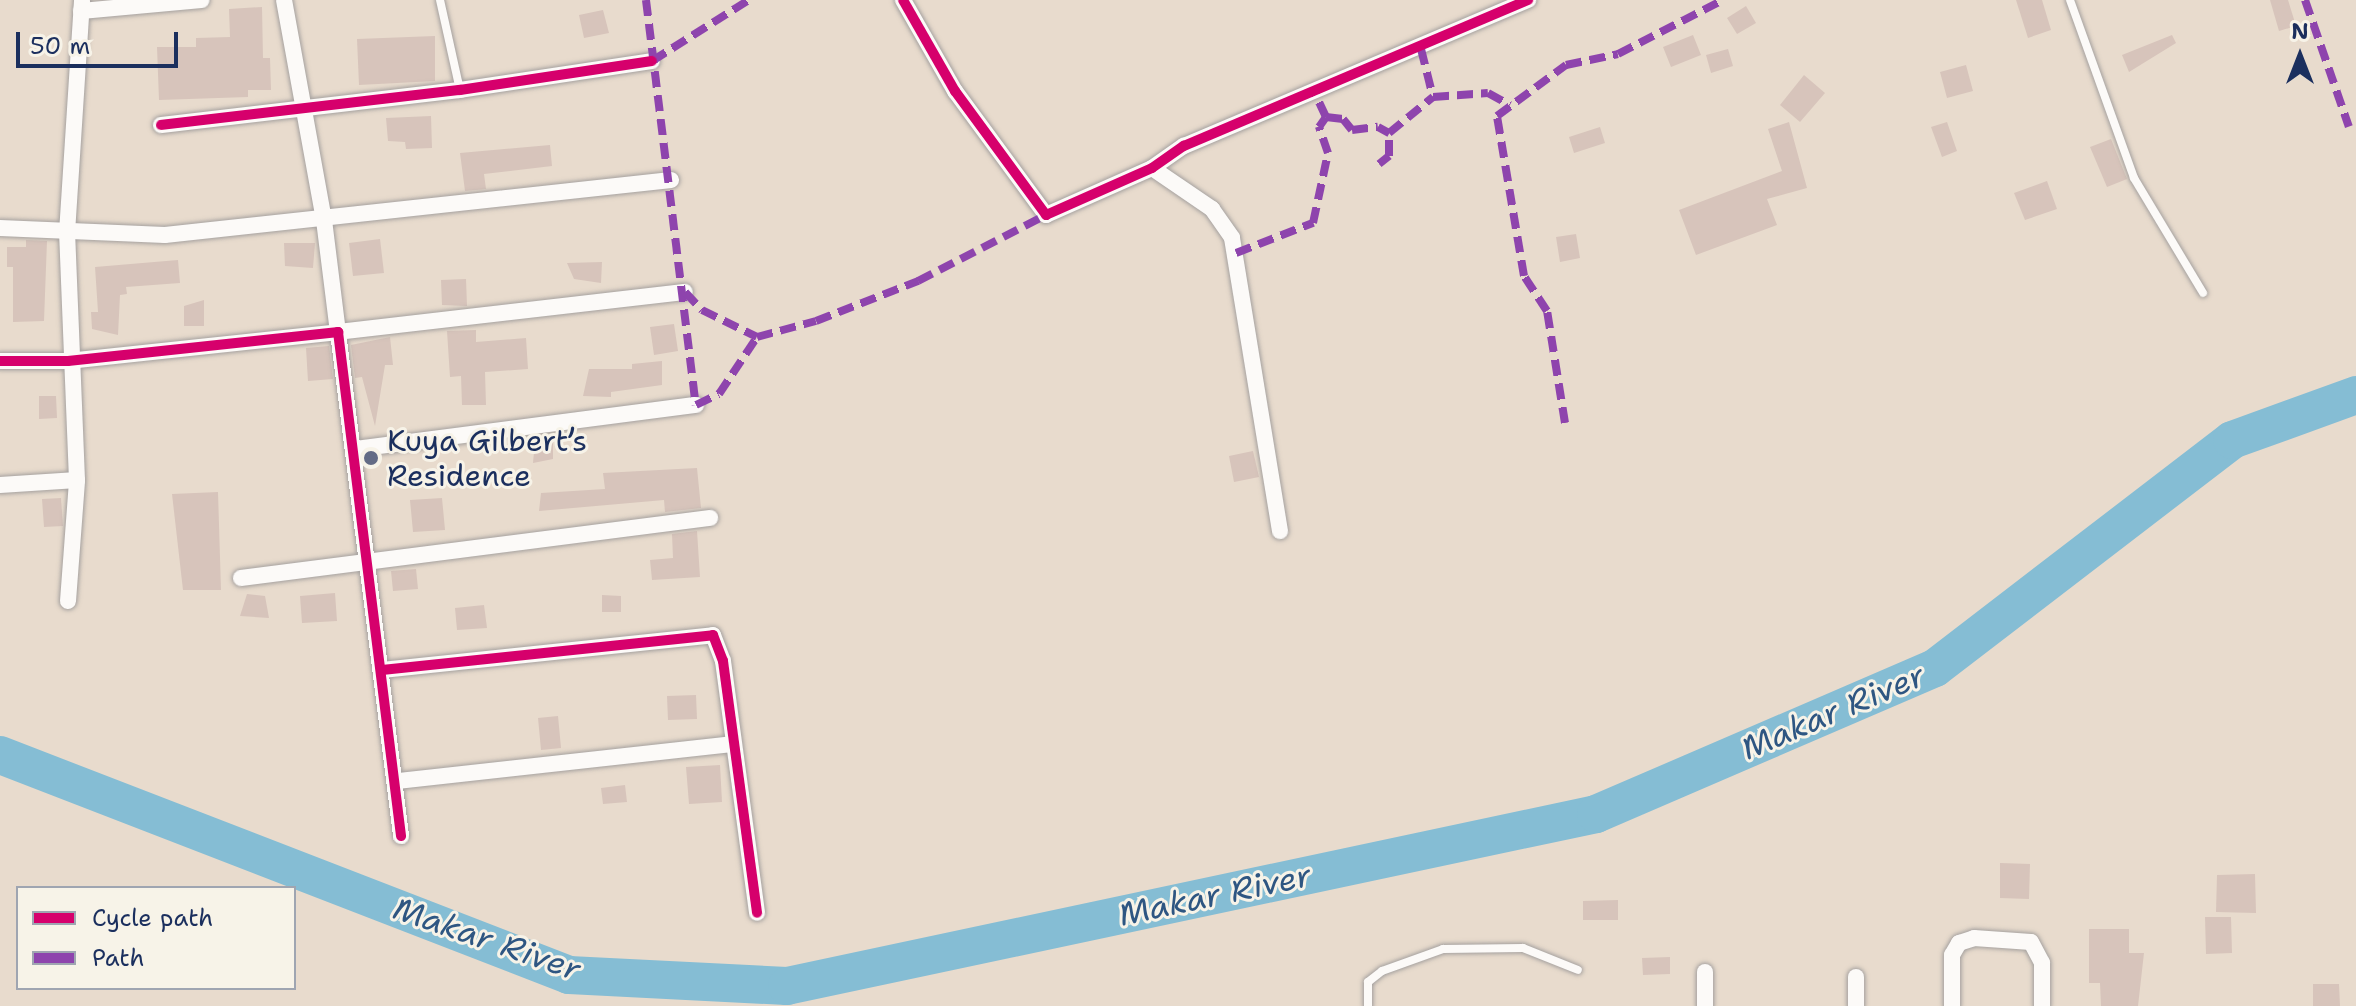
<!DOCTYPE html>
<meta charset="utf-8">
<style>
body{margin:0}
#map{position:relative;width:2356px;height:1006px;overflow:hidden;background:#e8dbcd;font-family:"Shantell Sans",sans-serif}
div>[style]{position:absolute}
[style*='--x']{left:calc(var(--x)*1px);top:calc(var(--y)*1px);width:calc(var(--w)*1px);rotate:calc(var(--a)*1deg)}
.river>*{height:38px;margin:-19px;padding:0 19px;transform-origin:19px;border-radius:19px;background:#85bdd4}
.building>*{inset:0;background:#d7c4bb}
.roads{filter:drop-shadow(0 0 2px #a5a19f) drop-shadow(0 0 2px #a5a19f)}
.lane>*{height:8px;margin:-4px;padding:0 4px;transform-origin:4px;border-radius:4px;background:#fcfaf8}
.street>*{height:16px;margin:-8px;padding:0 8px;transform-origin:8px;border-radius:8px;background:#fcfaf8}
.quiet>*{height:8px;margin-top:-4px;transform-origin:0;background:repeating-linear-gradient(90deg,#8e44ad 0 16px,transparent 0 24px)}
.cycleway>*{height:10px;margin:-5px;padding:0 5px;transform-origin:5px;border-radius:5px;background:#d6006c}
.dots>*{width:22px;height:22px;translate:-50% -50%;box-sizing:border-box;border:4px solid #f7f3e8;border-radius:50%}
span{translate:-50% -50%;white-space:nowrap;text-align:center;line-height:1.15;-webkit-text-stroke:6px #f7f3e8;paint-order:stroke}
.poi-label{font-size:30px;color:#1b2f5e}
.left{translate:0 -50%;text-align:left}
.water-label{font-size:32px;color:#2e5682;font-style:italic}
.legend{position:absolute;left:16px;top:886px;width:280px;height:104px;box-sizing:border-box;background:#f7f3e8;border:2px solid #9fa5b1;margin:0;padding:10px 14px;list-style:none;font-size:24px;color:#1b2f5e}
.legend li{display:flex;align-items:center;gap:16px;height:40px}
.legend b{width:40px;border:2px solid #9fa5b1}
.north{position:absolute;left:2260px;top:16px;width:80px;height:80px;-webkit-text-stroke:6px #f7f3e8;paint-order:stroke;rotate:0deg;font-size:22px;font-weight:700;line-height:32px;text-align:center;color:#1b2f5e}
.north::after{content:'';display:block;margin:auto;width:28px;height:36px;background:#1b2f5e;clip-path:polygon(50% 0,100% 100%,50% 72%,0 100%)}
.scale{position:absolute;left:16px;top:32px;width:162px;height:36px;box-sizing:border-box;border:4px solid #1b2f5e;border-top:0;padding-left:10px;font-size:24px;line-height:28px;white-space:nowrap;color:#1b2f5e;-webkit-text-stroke:6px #f7f3e8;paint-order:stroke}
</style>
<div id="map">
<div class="river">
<i style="--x:0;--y:755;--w:610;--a:21.14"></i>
<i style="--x:569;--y:975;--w:218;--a:2.9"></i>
<i style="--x:787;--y:986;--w:827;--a:-12"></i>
<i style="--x:1596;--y:814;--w:369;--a:-23.3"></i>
<i style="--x:1935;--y:668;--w:374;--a:-37.5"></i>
<i style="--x:2232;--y:440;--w:132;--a:-19.9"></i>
</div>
<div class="building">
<i style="clip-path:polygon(2016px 0,2042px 0,2051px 30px,2028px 38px)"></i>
<i style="clip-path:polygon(2270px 0,2288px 0,2296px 26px,2279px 31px)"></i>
<i style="clip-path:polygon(1746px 6px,1756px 23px,1737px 34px,1727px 18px)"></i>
<i style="clip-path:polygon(262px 7px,263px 58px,270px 58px,271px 90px,248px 90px,248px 97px,159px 100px,157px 47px,196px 47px,196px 38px,230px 37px,229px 9px)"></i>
<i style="clip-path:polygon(603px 10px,609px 33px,584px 38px,579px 15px)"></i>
<i style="clip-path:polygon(1693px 35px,1701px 55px,1671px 67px,1663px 47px)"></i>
<i style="clip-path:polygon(2172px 35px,2176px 43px,2129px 72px,2122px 55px)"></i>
<i style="clip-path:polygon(435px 36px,435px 81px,359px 85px,357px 39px)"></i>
<i style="clip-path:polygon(1728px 49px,1733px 66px,1711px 73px,1706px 55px)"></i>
<i style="clip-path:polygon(1966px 65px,1973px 91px,1947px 98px,1940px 72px)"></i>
<i style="clip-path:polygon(1804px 75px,1825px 93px,1800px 122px,1780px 105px)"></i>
<i style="clip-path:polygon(431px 116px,432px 148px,406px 149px,405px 142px,388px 141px,386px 118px)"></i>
<i style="clip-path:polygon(1789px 122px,1807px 188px,1767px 199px,1777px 225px,1696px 255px,1679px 210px,1782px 171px,1768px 129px)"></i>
<i style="clip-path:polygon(1947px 122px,1957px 151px,1942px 157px,1931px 127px)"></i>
<i style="clip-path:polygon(1600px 127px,1605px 143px,1574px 153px,1569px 137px)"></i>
<i style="clip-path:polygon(2111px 139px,2127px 179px,2107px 187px,2090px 147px)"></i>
<i style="clip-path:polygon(550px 145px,552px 166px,484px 174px,486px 189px,465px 191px,460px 153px)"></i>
<i style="clip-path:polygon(2047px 181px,2057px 209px,2025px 220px,2014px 193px)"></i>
<i style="clip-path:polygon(1576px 234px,1580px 258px,1560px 262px,1556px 237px)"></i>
<i style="clip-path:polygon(380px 239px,384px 273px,353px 276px,349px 243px)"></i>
<i style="clip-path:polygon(26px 240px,47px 241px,44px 321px,13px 322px,13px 267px,7px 267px,7px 247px,26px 247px)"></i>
<i style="clip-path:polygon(284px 243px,315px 243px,313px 268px,285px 266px)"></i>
<i style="clip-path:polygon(178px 260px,180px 283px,126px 287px,127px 294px,120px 295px,118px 335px,92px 329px,91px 312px,98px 312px,95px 267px)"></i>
<i style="clip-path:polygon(602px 262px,601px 283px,574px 279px,567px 263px)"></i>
<i style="clip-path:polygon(466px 279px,467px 306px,442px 305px,441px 280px)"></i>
<i style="clip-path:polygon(204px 300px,204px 326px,184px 326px,184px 306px)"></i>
<i style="clip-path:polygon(674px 324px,678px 351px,654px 355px,650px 327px)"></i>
<i style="clip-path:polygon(476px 330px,476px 342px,526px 338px,528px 369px,485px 372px,486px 405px,462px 405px,461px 376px,450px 377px,447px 331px)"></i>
<i style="clip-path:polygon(390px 337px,393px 365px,385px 365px,375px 426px,362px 377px,355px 378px,351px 345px)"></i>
<i style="clip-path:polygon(329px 346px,333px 379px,308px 381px,306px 348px)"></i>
<i style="clip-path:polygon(662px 361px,662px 385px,611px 392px,611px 397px,583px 396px,589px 369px,632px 369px,632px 364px)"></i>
<i style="clip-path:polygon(39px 396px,56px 396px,57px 418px,39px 419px)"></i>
<i style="clip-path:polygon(535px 441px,553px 442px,553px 459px,533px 463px)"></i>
<i style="clip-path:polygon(1253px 451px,1259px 477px,1234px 482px,1229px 456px)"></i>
<i style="clip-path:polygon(697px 468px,701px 508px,665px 512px,664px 500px,539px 511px,541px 493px,605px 489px,603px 473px)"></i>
<i style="clip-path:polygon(218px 492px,221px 590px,183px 590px,172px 494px)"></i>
<i style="clip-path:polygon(61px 498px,63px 526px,44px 527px,42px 499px)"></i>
<i style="clip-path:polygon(442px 498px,445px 530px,413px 532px,410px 500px)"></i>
<i style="clip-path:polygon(697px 531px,700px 577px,652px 580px,650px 560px,673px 558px,672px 534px)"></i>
<i style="clip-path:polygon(416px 569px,418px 589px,393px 591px,391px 571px)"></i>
<i style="clip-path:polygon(335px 593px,337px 621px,302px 623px,300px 596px)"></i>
<i style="clip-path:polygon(247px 594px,265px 596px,269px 618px,240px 616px)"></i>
<i style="clip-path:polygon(602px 595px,621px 596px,621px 612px,602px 612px)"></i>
<i style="clip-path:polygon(484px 605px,487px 628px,457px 630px,455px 608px)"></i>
<i style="clip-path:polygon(696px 695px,697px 719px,668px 720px,667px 696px)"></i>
<i style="clip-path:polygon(558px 716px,561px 748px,541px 750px,538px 718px)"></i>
<i style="clip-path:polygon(720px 765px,722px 802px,689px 804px,686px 767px)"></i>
<i style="clip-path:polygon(625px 785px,627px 802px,603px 804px,601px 788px)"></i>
<i style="clip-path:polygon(2000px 863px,2030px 864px,2029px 899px,2000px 898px)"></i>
<i style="clip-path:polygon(2255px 874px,2256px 913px,2216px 912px,2217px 875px)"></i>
<i style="clip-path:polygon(1618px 900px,1618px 920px,1583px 920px,1583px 901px)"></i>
<i style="clip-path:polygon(2205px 917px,2231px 917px,2232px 953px,2206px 954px)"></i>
<i style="clip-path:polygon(2089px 929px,2129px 929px,2129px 953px,2144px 953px,2138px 1006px,2101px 1006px,2100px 983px,2089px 983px)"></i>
<i style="clip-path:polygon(1670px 957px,1670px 974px,1643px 975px,1642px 958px)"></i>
<i style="clip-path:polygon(2313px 984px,2339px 984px,2340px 1006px,2313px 1006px)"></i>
</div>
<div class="roads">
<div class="lane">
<i style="--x:440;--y:0;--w:92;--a:77.5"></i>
<i style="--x:2070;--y:0;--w:189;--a:70.2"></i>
<i style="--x:2134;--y:178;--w:134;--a:59"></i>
<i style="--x:1368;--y:1006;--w:24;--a:-90"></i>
<i style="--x:1368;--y:982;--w:18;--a:-38"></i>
<i style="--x:1382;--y:971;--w:65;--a:-19.8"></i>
<i style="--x:1443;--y:949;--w:80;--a:-0.7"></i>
<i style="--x:1523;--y:948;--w:59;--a:21.8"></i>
</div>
<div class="street">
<i style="--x:284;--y:0;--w:224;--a:79.7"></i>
<i style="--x:324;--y:220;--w:113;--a:82.9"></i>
<i style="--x:338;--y:332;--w:349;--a:-6.6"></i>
<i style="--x:903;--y:0;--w:105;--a:60.3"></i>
<i style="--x:955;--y:91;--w:154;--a:53.7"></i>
<i style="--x:1046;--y:215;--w:116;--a:-23.9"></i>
<i style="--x:1152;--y:168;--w:39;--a:-35"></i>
<i style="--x:1184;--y:146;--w:374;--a:-23"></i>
<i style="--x:81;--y:11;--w:121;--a:-5.2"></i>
<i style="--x:161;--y:125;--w:301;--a:-6.7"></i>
<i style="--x:460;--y:90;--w:194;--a:-8.6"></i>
<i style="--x:1152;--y:168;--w:73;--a:34.3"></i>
<i style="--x:1212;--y:209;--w:35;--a:55"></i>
<i style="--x:1232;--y:238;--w:297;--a:80.7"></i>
<i style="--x:0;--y:228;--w:165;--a:2.4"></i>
<i style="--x:165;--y:235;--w:509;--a:-6.2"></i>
<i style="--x:0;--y:361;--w:68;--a:0"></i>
<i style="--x:68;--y:361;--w:272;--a:-6.1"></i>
<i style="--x:338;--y:332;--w:508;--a:82.87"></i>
<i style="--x:356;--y:449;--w:343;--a:-7.4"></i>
<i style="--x:0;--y:485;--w:77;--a:-3.7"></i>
<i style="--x:241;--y:578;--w:473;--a:-7.3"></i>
<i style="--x:68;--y:601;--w:121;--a:-85.7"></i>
<i style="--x:77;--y:480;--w:247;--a:-92.3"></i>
<i style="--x:67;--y:233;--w:233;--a:-86.3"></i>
<i style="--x:382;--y:670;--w:333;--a:-6"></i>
<i style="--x:713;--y:635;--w:28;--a:69"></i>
<i style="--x:723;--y:661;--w:254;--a:82.3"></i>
<i style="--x:398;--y:781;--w:337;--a:-6.3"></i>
<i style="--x:1705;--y:972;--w:34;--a:90"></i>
<i style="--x:1856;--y:977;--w:29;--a:90"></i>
<i style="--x:1952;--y:1006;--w:51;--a:-90"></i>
<i style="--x:1952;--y:955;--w:14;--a:-60"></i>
<i style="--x:1959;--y:943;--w:16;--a:-18"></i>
<i style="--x:1974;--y:938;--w:57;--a:4"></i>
<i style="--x:2031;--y:942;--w:24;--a:62"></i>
<i style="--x:2042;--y:963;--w:43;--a:90"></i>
</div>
</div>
<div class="quiet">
<i style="--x:646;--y:0;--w:408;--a:83"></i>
<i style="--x:696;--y:405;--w:25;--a:-26"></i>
<i style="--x:719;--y:394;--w:69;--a:-56.3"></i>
<i style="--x:2305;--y:0;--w:134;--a:70.9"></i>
<i style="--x:1421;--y:49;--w:49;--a:76"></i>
<i style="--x:1433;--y:97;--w:55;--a:-4.2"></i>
<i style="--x:1488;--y:93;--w:25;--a:29"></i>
<i style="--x:652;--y:61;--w:115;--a:-32.2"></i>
<i style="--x:1326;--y:117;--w:17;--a:7"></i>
<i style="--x:1343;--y:119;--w:14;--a:51"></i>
<i style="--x:1352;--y:130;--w:26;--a:-7"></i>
<i style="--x:1378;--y:127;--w:13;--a:29"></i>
<i style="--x:1389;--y:133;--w:57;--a:-39.3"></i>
<i style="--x:1379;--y:164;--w:13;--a:-39"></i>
<i style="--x:1389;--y:156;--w:23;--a:-90"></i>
<i style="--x:1236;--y:253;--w:83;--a:-21.3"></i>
<i style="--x:1313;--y:223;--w:72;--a:-77.9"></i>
<i style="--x:1328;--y:153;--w:28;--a:-109"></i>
<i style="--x:1319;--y:127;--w:12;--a:-55"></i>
<i style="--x:1326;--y:117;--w:26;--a:-115"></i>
<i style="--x:685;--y:292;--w:25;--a:47"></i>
<i style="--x:702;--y:310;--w:61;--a:26.1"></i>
<i style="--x:757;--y:337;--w:61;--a:-15.2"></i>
<i style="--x:816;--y:321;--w:110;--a:-21.4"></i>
<i style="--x:918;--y:281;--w:144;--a:-27.3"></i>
<i style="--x:1565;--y:423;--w:113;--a:-99.1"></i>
<i style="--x:1547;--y:311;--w:42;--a:-123.3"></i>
<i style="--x:1524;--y:276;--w:162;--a:-99.6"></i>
<i style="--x:1497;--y:116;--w:86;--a:-36.5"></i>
<i style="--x:1566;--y:65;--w:53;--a:-11.9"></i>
<i style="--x:1618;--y:54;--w:118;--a:-27.2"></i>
</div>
<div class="cycleway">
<i style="--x:903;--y:0;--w:105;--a:60.3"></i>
<i style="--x:955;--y:91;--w:154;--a:53.7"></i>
<i style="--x:1046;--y:215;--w:116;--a:-23.9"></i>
<i style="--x:1152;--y:168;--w:39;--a:-35"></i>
<i style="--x:1184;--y:146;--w:374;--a:-23"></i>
<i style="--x:161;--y:125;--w:301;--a:-6.7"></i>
<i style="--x:460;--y:90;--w:194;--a:-8.6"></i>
<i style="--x:0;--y:361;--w:68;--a:0"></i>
<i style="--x:68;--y:361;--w:272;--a:-6.1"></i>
<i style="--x:338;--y:332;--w:508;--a:82.87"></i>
<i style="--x:382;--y:670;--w:333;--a:-6"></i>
<i style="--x:713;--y:635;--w:28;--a:69"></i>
<i style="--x:723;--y:661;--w:254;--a:82.3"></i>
</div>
<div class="dots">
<i style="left:371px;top:458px;background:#636b85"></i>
</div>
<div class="poi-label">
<span class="left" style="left:387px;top:458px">Kuya Gilbert’s<br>Residence</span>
</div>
<div class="water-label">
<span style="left:1833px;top:712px;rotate:-23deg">Makar River</span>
<span style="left:1215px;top:895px;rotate:-12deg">Makar River</span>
<span style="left:487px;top:939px;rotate:19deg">Makar River</span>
</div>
<ul class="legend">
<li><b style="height:10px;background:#d6006c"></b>Cycle path</li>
<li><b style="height:10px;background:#8e44ad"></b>Path</li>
</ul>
<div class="north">N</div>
<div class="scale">50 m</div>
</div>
